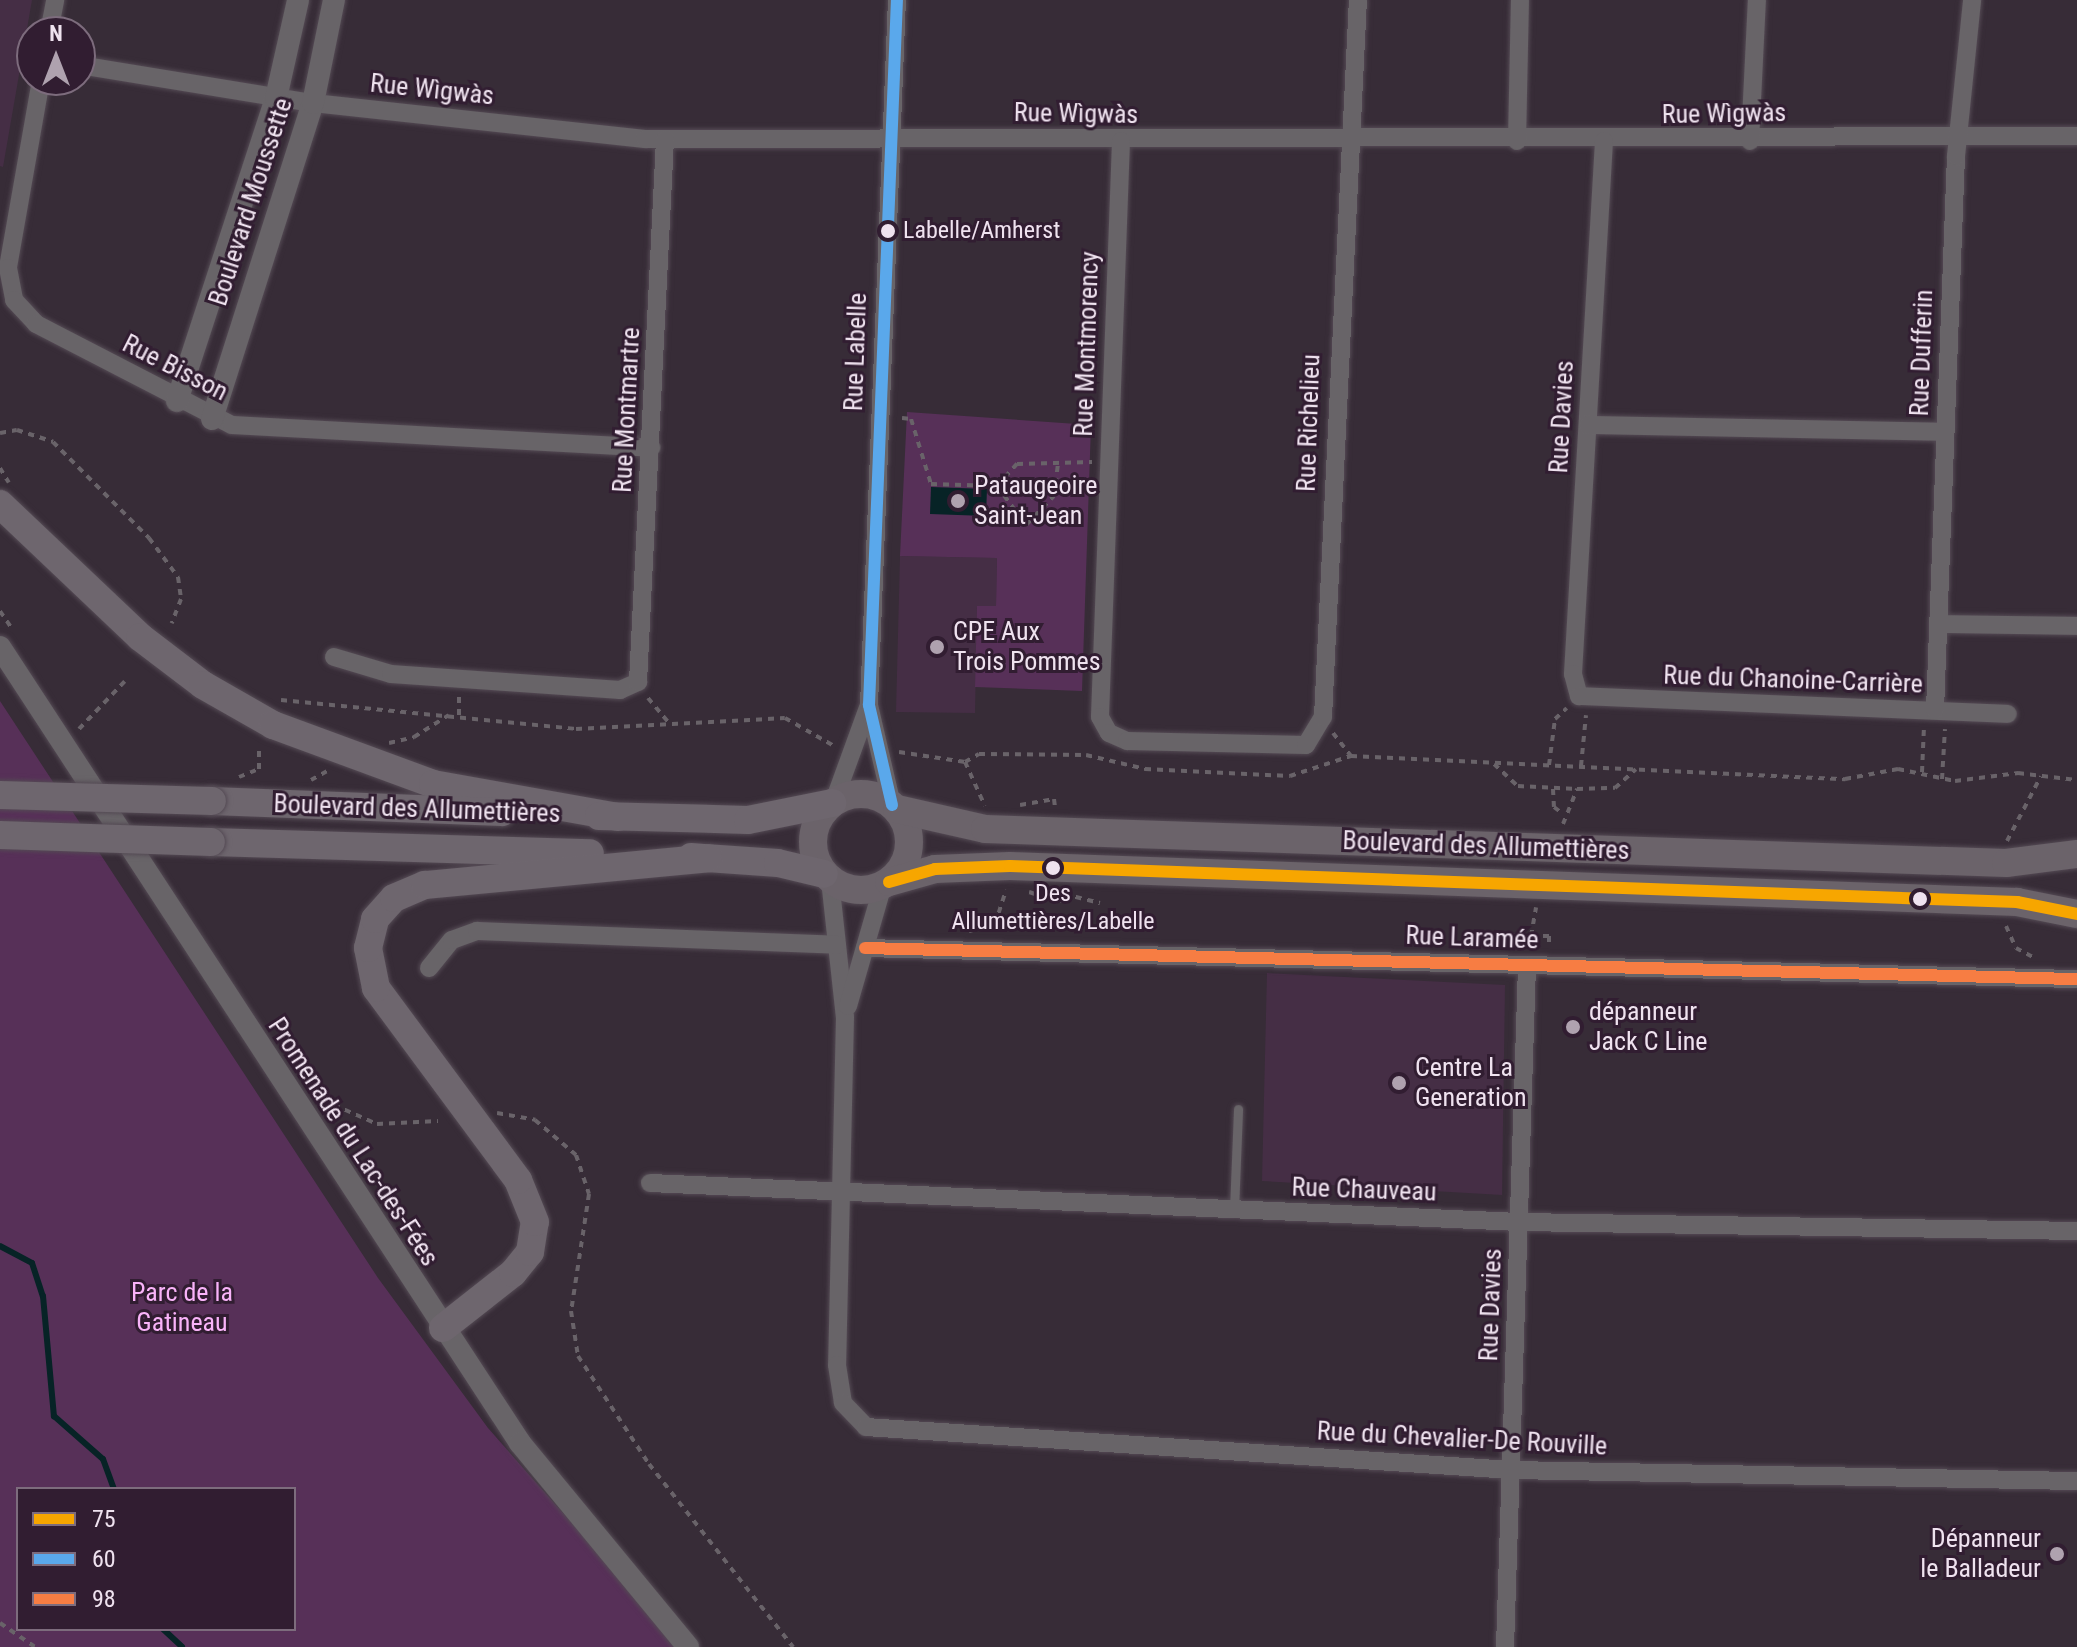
<!DOCTYPE html>
<meta charset="utf-8">
<style>
body{margin:0}
#map{position:relative;width:2077px;height:1647px;overflow:hidden;background:#372c37;font-family:"Roboto Condensed",sans-serif}
div>[style]{position:absolute}
[style*='--x']{left:calc(var(--x)*1px);top:calc(var(--y)*1px);width:calc(var(--w)*1px);rotate:calc(var(--a)*1deg)}
.built>*{inset:0;background:#452e45}
.green>*{inset:0;background:#573058}
.water>*{inset:0;background:#072326}
.stream>*{height:6px;margin:-3px;padding:0 3px;transform-origin:3px;border-radius:3px;background:#072326}
.path>*{height:4px;margin-top:-2px;transform-origin:0;background:repeating-linear-gradient(90deg,#696369 0 6px,transparent 0 12px)}
.roads{filter:drop-shadow(0 0 2px #544a54) drop-shadow(0 0 2px #544a54)}
.service>*{height:9px;margin:-4.5px;padding:0 4.5px;transform-origin:4.5px;border-radius:4.5px;background:#686468}
.minor>*{height:18px;margin:-9px;padding:0 9px;transform-origin:9px;border-radius:9px;background:#686468}
.tertiary>*{height:22px;margin:-11px;padding:0 11px;transform-origin:11px;border-radius:11px;background:#686468}
.primary>*{height:28px;margin:-14px;padding:0 14px;transform-origin:14px;border-radius:14px;background:#6b636a}
.primary>.ring{margin:-14px;padding:0;box-sizing:content-box;background:none;border:28px solid #6b636a;border-radius:50%}
.trunk>*{height:28px;margin:-14px;padding:0 14px;transform-origin:14px;border-radius:14px;background:#6e666e}
.bridges{filter:drop-shadow(0 0 2px #544a54) drop-shadow(0 0 2px #544a54)}
.trunk-bridge>*{height:28px;margin:-14px;padding:0 14px;transform-origin:14px;border-radius:14px;background:#6e666e}
.bus-1>*{height:12px;margin:-6px;padding:0 6px;transform-origin:6px;border-radius:6px;background:#f7a600}
.bus-2>*{height:12px;margin:-6px;padding:0 6px;transform-origin:6px;border-radius:6px;background:#5aa8eb}
.bus-3>*{height:12px;margin:-6px;padding:0 6px;transform-origin:6px;border-radius:6px;background:#f77d43}
.dots>*{width:22px;height:22px;translate:-50% -50%;box-sizing:border-box;border:4px solid #311d31;border-radius:50%}
span{translate:-50% -50%;white-space:nowrap;text-align:center;line-height:1.15;-webkit-text-stroke:6px #311d31;paint-order:stroke}
.bus-label{font-size:24px;color:#efe2ef}
.left{translate:0 -50%;text-align:left}
.street-label{font-size:26px;color:#efe2ef}
.poi-label{font-size:26px;color:#efe2ef}
.right{translate:-100% -50%;text-align:right}
.park-label{font-size:26px;color:#f9b3f9}
.legend{position:absolute;left:16px;top:1487px;width:280px;height:144px;box-sizing:border-box;background:#311d31;border:2px solid #7d6c7d;margin:0;padding:10px 14px;list-style:none;font-size:24px;color:#efe2ef}
.legend li{display:flex;align-items:center;gap:16px;height:40px}
.legend b{width:40px;border:2px solid #7d6c7d}
.north{position:absolute;left:16px;top:16px;width:80px;height:80px;box-sizing:border-box;background:#311d31;border:2px solid #7d6c7d;border-radius:50%;rotate:0deg;font-size:22px;font-weight:700;line-height:32px;text-align:center;color:#efe2ef}
.north::after{content:'';display:block;margin:auto;width:28px;height:36px;background:#afa2af;clip-path:polygon(50% 0,100% 100%,50% 72%,0 100%)}
</style>
<div id="map">
<div class="built">
<i style="clip-path:polygon(0 0,32px 0,3px 167px,0 166px)"></i>
<i style="clip-path:polygon(900px 556px,997px 558px,996px 607px,977px 607px,975px 713px,896px 712px)"></i>
<i style="clip-path:polygon(1267px 973px,1505px 985px,1502px 1195px,1262px 1181px)"></i>
</div>
<div class="green">
<i style="clip-path:polygon(907px 412px,1091px 425px,1082px 691px,975px 687px,977px 606px,996px 606px,997px 558px,900px 556px)"></i>
<i style="clip-path:polygon(evenodd,0 701px,378px 1278px,488px 1428px,681px 1647px,0 1647px,0 701px,18px 1489px,294px 1489px,294px 1629px,18px 1629px,18px 1489px)"></i>
</div>
<div class="water">
<i style="clip-path:polygon(931px 487px,987px 489px,986px 516px,930px 514px)"></i>
</div>
<div class="stream">
<i style="--x:0;--y:1246;--w:36;--a:28"></i>
<i style="--x:32;--y:1263;--w:35;--a:72"></i>
<i style="--x:43;--y:1296;--w:121;--a:84.8"></i>
<i style="--x:54;--y:1416;--w:65;--a:41.3"></i>
<i style="--x:103;--y:1459;--w:32;--a:70"></i>
<i style="--x:163;--y:1629;--w:26;--a:43"></i>
</div>
<div class="path">
<i style="--x:902;--y:418;--w:9;--a:6"></i>
<i style="--x:911;--y:419;--w:68;--a:72.9"></i>
<i style="--x:931;--y:484;--w:66;--a:1.7"></i>
<i style="--x:997;--y:486;--w:30;--a:-48"></i>
<i style="--x:1017;--y:464;--w:75;--a:-1.5"></i>
<i style="--x:0;--y:433;--w:17;--a:-10"></i>
<i style="--x:17;--y:430;--w:38;--a:18"></i>
<i style="--x:53;--y:442;--w:136;--a:45"></i>
<i style="--x:149;--y:538;--w:49;--a:53.4"></i>
<i style="--x:178;--y:577;--w:22;--a:82"></i>
<i style="--x:181;--y:599;--w:26;--a:111"></i>
<i style="--x:0;--y:468;--w:17;--a:59"></i>
<i style="--x:997;--y:486;--w:49;--a:53.4"></i>
<i style="--x:1026;--y:525;--w:40;--a:-46"></i>
<i style="--x:1054;--y:496;--w:31;--a:-83"></i>
<i style="--x:0;--y:611;--w:22;--a:56"></i>
<i style="--x:459;--y:697;--w:18;--a:90"></i>
<i style="--x:648;--y:698;--w:34;--a:50"></i>
<i style="--x:281;--y:700;--w:296;--a:5.6"></i>
<i style="--x:576;--y:729;--w:209;--a:-3"></i>
<i style="--x:785;--y:718;--w:59;--a:29.6"></i>
<i style="--x:79;--y:729;--w:66;--a:-46.2"></i>
<i style="--x:1333;--y:733;--w:29;--a:52"></i>
<i style="--x:389;--y:743;--w:26;--a:-13"></i>
<i style="--x:414;--y:737;--w:41;--a:-32.2"></i>
<i style="--x:899;--y:752;--w:67;--a:8.6"></i>
<i style="--x:965;--y:762;--w:48;--a:65.6"></i>
<i style="--x:965;--y:762;--w:16;--a:-30"></i>
<i style="--x:979;--y:754;--w:107;--a:0.5"></i>
<i style="--x:1086;--y:755;--w:61;--a:13.3"></i>
<i style="--x:1145;--y:769;--w:145;--a:2.8"></i>
<i style="--x:1290;--y:776;--w:64;--a:-18.2"></i>
<i style="--x:1351;--y:756;--w:495;--a:2.7"></i>
<i style="--x:1845;--y:779;--w:54;--a:-10.7"></i>
<i style="--x:1898;--y:769;--w:58;--a:11.9"></i>
<i style="--x:1955;--y:781;--w:64;--a:-7.2"></i>
<i style="--x:2018;--y:773;--w:59;--a:6.8"></i>
<i style="--x:1494;--y:764;--w:33;--a:43"></i>
<i style="--x:1518;--y:786;--w:59;--a:2.9"></i>
<i style="--x:1577;--y:789;--w:38;--a:-2"></i>
<i style="--x:1615;--y:788;--w:28;--a:-42"></i>
<i style="--x:1549;--y:765;--w:46;--a:-82.6"></i>
<i style="--x:1555;--y:719;--w:16;--a:-43"></i>
<i style="--x:1581;--y:766;--w:51;--a:-84.4"></i>
<i style="--x:1922;--y:772;--w:45;--a:-87.5"></i>
<i style="--x:239;--y:777;--w:22;--a:-22"></i>
<i style="--x:259;--y:769;--w:24;--a:-90"></i>
<i style="--x:1942;--y:779;--w:50;--a:-86.6"></i>
<i style="--x:311;--y:780;--w:18;--a:-29"></i>
<i style="--x:1553;--y:789;--w:18;--a:87"></i>
<i style="--x:1554;--y:807;--w:11;--a:38"></i>
<i style="--x:1020;--y:805;--w:35;--a:-10"></i>
<i style="--x:1054;--y:799;--w:8;--a:83"></i>
<i style="--x:1563;--y:824;--w:38;--a:-68"></i>
<i style="--x:2007;--y:841;--w:73;--a:-62.4"></i>
<i style="--x:1029;--y:892;--w:35;--a:18"></i>
<i style="--x:1062;--y:903;--w:9;--a:-77"></i>
<i style="--x:1064;--y:894;--w:37;--a:14"></i>
<i style="--x:2006;--y:926;--w:24;--a:66"></i>
<i style="--x:2016;--y:948;--w:19;--a:28"></i>
<i style="--x:969;--y:931;--w:27;--a:-15"></i>
<i style="--x:995;--y:924;--w:36;--a:-72"></i>
<i style="--x:1531;--y:936;--w:18;--a:0"></i>
<i style="--x:1549;--y:936;--w:12;--a:90"></i>
<i style="--x:1506;--y:946;--w:11;--a:-75"></i>
<i style="--x:1509;--y:935;--w:22;--a:3"></i>
<i style="--x:1531;--y:936;--w:29;--a:-80"></i>
<i style="--x:323;--y:1100;--w:59;--a:24"></i>
<i style="--x:377;--y:1124;--w:61;--a:-2.8"></i>
<i style="--x:497;--y:1113;--w:39;--a:10"></i>
<i style="--x:535;--y:1120;--w:54;--a:40.5"></i>
<i style="--x:576;--y:1155;--w:41;--a:71.6"></i>
<i style="--x:589;--y:1194;--w:118;--a:98.7"></i>
<i style="--x:571;--y:1311;--w:46;--a:81.2"></i>
<i style="--x:578;--y:1356;--w:129;--a:56.7"></i>
<i style="--x:649;--y:1464;--w:233;--a:51.8"></i>
<i style="--x:0;--y:1623;--w:42;--a:34.4"></i>
</div>
<div class="roads">
<div class="service">
<i style="--x:1234;--y:1210;--w:101;--a:-87.7"></i>
</div>
<div class="minor">
<i style="--x:49;--y:32;--w:33;--a:-79"></i>
<i style="--x:80;--y:65;--w:236;--a:9.3"></i>
<i style="--x:313;--y:103;--w:334;--a:6.2"></i>
<i style="--x:645;--y:139;--w:1432;--a:-0.12"></i>
<i style="--x:41;--y:80;--w:191;--a:100"></i>
<i style="--x:8;--y:268;--w:33;--a:79"></i>
<i style="--x:14;--y:300;--w:33;--a:47"></i>
<i style="--x:36;--y:324;--w:220;--a:27.3"></i>
<i style="--x:232;--y:425;--w:420;--a:3.1"></i>
<i style="--x:1121;--y:141;--w:576;--a:92.09"></i>
<i style="--x:1100;--y:717;--w:18;--a:61"></i>
<i style="--x:1109;--y:733;--w:20;--a:24"></i>
<i style="--x:1127;--y:741;--w:179;--a:1.3"></i>
<i style="--x:1306;--y:745;--w:33;--a:-59"></i>
<i style="--x:1323;--y:717;--w:718;--a:-87.21"></i>
<i style="--x:1517;--y:141;--w:141;--a:-88.8"></i>
<i style="--x:1604;--y:141;--w:534;--a:93.33"></i>
<i style="--x:1573;--y:674;--w:23;--a:75"></i>
<i style="--x:1579;--y:696;--w:429;--a:2.4"></i>
<i style="--x:1750;--y:141;--w:141;--a:-87.2"></i>
<i style="--x:1588;--y:425;--w:357;--a:1.1"></i>
<i style="--x:1939;--y:624;--w:138;--a:0.8"></i>
<i style="--x:334;--y:657;--w:59;--a:16.6"></i>
<i style="--x:391;--y:674;--w:230;--a:4"></i>
<i style="--x:620;--y:690;--w:20;--a:-24"></i>
<i style="--x:638;--y:682;--w:543;--a:-87.15"></i>
<i style="--x:1935;--y:710;--w:554;--a:-87.83"></i>
<i style="--x:1956;--y:156;--w:157;--a:-84.1"></i>
<i style="--x:834;--y:801;--w:102;--a:-70"></i>
<i style="--x:892;--y:805;--w:103;--a:-103"></i>
<i style="--x:869;--y:705;--w:706;--a:-87.73"></i>
<i style="--x:830;--y:880;--w:138;--a:83.8"></i>
<i style="--x:845;--y:1017;--w:348;--a:91.3"></i>
<i style="--x:837;--y:1365;--w:38;--a:81"></i>
<i style="--x:843;--y:1403;--w:33;--a:46"></i>
<i style="--x:866;--y:1427;--w:647;--a:3.81"></i>
<i style="--x:1512;--y:1470;--w:565;--a:1.12"></i>
<i style="--x:865;--y:948;--w:1212;--a:1.47"></i>
<i style="--x:429;--y:968;--w:36;--a:-51"></i>
<i style="--x:452;--y:940;--w:27;--a:-20"></i>
<i style="--x:477;--y:931;--w:360;--a:2.2"></i>
<i style="--x:848;--y:1006;--w:126;--a:-73.9"></i>
<i style="--x:650;--y:1183;--w:870;--a:2.57"></i>
<i style="--x:1519;--y:1222;--w:558;--a:0.92"></i>
<i style="--x:1505;--y:1647;--w:682;--a:-88.15"></i>
</div>
<div class="tertiary">
<i style="--x:177;--y:401;--w:319;--a:-71.9"></i>
<i style="--x:276;--y:98;--w:100;--a:-77.3"></i>
<i style="--x:212;--y:419;--w:332;--a:-72.3"></i>
<i style="--x:313;--y:103;--w:105;--a:-78.5"></i>
<i style="--x:0;--y:647;--w:951;--a:56.84"></i>
<i style="--x:520;--y:1443;--w:264;--a:50.5"></i>
</div>
<div class="primary">
<i class="ring" style="left:813px;top:794px;width:68px;height:68px"></i>
<i style="--x:897;--y:809;--w:90;--a:12.8"></i>
<i style="--x:985;--y:829;--w:1022;--a:1.91"></i>
<i style="--x:2006;--y:863;--w:72;--a:-7.2"></i>
<i style="--x:889;--y:882;--w:48;--a:-15.8"></i>
<i style="--x:935;--y:869;--w:75;--a:-2.3"></i>
<i style="--x:1010;--y:866;--w:1008;--a:2.05"></i>
<i style="--x:2017;--y:902;--w:61;--a:11.3"></i>
</div>
<div class="trunk">
<i style="--x:0;--y:504;--w:193;--a:43.5"></i>
<i style="--x:140;--y:637;--w:79;--a:37.3"></i>
<i style="--x:203;--y:685;--w:81;--a:29.7"></i>
<i style="--x:273;--y:725;--w:171;--a:20.2"></i>
<i style="--x:433;--y:784;--w:188;--a:10.1"></i>
<i style="--x:212;--y:801;--w:290;--a:2.2"></i>
<i style="--x:599;--y:816;--w:149;--a:1.5"></i>
<i style="--x:748;--y:820;--w:86;--a:-11.4"></i>
<i style="--x:211;--y:842;--w:379;--a:1.7"></i>
<i style="--x:691;--y:857;--w:87;--a:3.9"></i>
<i style="--x:778;--y:863;--w:47;--a:13.4"></i>
<i style="--x:443;--y:1328;--w:89;--a:-38.2"></i>
<i style="--x:513;--y:1273;--w:27;--a:-51"></i>
<i style="--x:530;--y:1252;--w:30;--a:-81"></i>
<i style="--x:535;--y:1222;--w:45;--a:-112"></i>
<i style="--x:518;--y:1180;--w:239;--a:-126.5"></i>
<i style="--x:376;--y:988;--w:41;--a:-101.3"></i>
<i style="--x:368;--y:948;--w:30;--a:-76"></i>
<i style="--x:375;--y:919;--w:28;--a:-48"></i>
<i style="--x:394;--y:898;--w:34;--a:-23"></i>
<i style="--x:425;--y:885;--w:284;--a:-5.4"></i>
</div>
</div>
<div class="bridges">
<div class="trunk-bridge">
<i style="--x:0;--y:795;--w:212;--a:1.6"></i>
<i style="--x:0;--y:835;--w:211;--a:1.9"></i>
</div>
</div>
<div class="bus-1">
<i style="--x:889;--y:882;--w:48;--a:-15.8"></i>
<i style="--x:935;--y:869;--w:75;--a:-2.3"></i>
<i style="--x:1010;--y:866;--w:1008;--a:2.05"></i>
<i style="--x:2017;--y:902;--w:61;--a:11.3"></i>
</div>
<div class="bus-2">
<i style="--x:892;--y:805;--w:103;--a:-103"></i>
<i style="--x:869;--y:705;--w:706;--a:-87.73"></i>
</div>
<div class="bus-3">
<i style="--x:865;--y:948;--w:1212;--a:1.47"></i>
</div>
<div class="dots">
<i style="left:888px;top:231px;background:#efe2ef"></i>
<i style="left:958px;top:501px;background:#afa2af"></i>
<i style="left:937px;top:647px;background:#afa2af"></i>
<i style="left:1053px;top:868px;background:#efe2ef"></i>
<i style="left:1920px;top:899px;background:#efe2ef"></i>
<i style="left:1573px;top:1027px;background:#afa2af"></i>
<i style="left:1399px;top:1083px;background:#afa2af"></i>
<i style="left:2057px;top:1554px;background:#afa2af"></i>
</div>
<div class="bus-label">
<span class="left" style="left:903px;top:231px">Labelle/Amherst</span>
<span style="left:1053px;top:908px">Des<br>Allumettières/Labelle</span>
</div>
<div class="street-label">
<span style="left:432px;top:90px;rotate:6deg">Rue Wìgwàs</span>
<span style="left:1076px;top:114px;rotate:1deg">Rue Wìgwàs</span>
<span style="left:1724px;top:114px;rotate:-1deg">Rue Wìgwàs</span>
<span style="left:251px;top:202px;rotate:-72deg">Boulevard Moussette</span>
<span style="left:1087px;top:344px;rotate:-88deg">Rue Montmorency</span>
<span style="left:856px;top:352px;rotate:-88deg">Rue Labelle</span>
<span style="left:1922px;top:353px;rotate:-88deg">Rue Dufferin</span>
<span style="left:175px;top:368px;rotate:27deg">Rue Bisson</span>
<span style="left:627px;top:410px;rotate:-87deg">Rue Montmartre</span>
<span style="left:1562px;top:417px;rotate:-87deg">Rue Davies</span>
<span style="left:1309px;top:423px;rotate:-88deg">Rue Richelieu</span>
<span style="left:1793px;top:680px;rotate:2deg">Rue du Chanoine-Carrière</span>
<span style="left:417px;top:809px;rotate:2deg">Boulevard des Allumettières</span>
<span style="left:1486px;top:846px;rotate:2deg">Boulevard des Allumettières</span>
<span style="left:1472px;top:938px;rotate:2deg">Rue Laramée</span>
<span style="left:353px;top:1142px;rotate:57deg">Promenade du Lac-des-Fées</span>
<span style="left:1364px;top:1190px;rotate:2deg">Rue Chauveau</span>
<span style="left:1491px;top:1305px;rotate:-88deg">Rue Davies</span>
<span style="left:1462px;top:1439px;rotate:3deg">Rue du Chevalier-De Rouville</span>
</div>
<div class="poi-label">
<span class="left" style="left:974px;top:501px">Pataugeoire<br>Saint-Jean</span>
<span class="left" style="left:953px;top:647px">CPE Aux<br>Trois Pommes</span>
<span class="left" style="left:1589px;top:1027px">dépanneur<br>Jack C Line</span>
<span class="left" style="left:1415px;top:1083px">Centre La<br>Generation</span>
<span class="right" style="left:2041px;top:1554px">Dépanneur<br>le Balladeur</span>
</div>
<div class="park-label">
<span style="left:182px;top:1308px">Parc de la<br>Gatineau</span>
</div>
<ul class="legend">
<li><b style="height:10px;background:#f7a600"></b>75</li>
<li><b style="height:10px;background:#5aa8eb"></b>60</li>
<li><b style="height:10px;background:#f77d43"></b>98</li>
</ul>
<div class="north">N</div>
</div>
